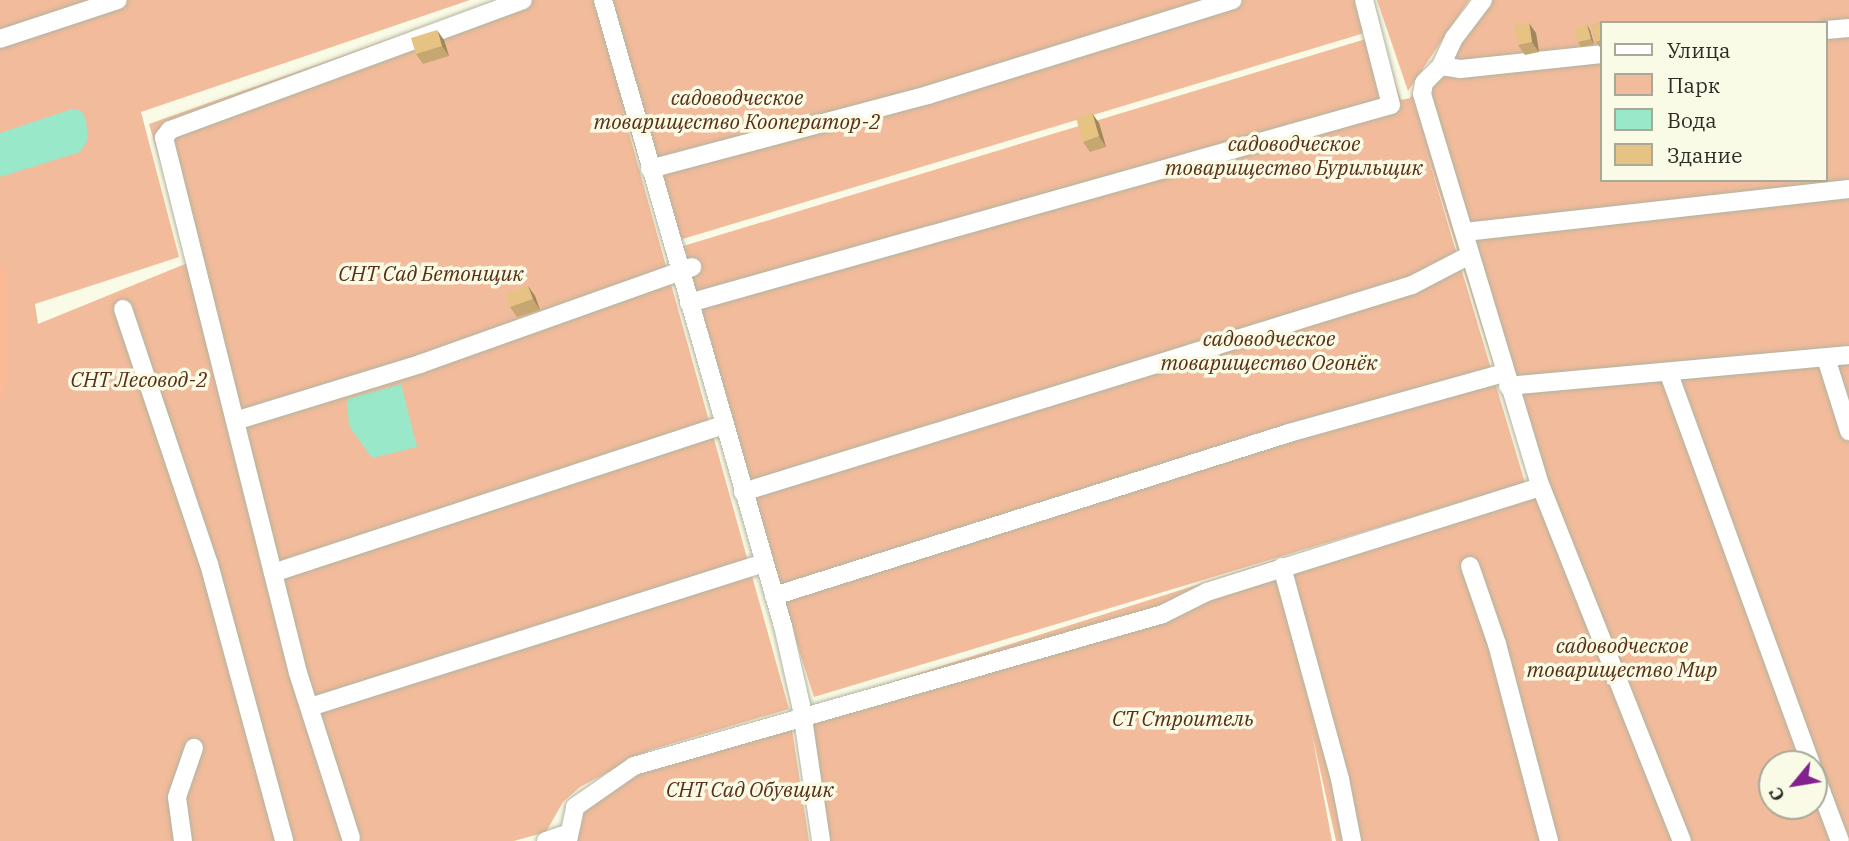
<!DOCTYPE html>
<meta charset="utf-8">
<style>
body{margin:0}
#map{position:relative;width:1849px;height:841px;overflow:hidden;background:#fafbe6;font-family:"IBM Plex Serif",serif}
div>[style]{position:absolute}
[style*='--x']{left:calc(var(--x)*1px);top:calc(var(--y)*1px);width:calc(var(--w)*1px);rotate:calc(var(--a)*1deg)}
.green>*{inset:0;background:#f2bb9b}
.forest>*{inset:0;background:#fbba95}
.water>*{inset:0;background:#98e8c9}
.roads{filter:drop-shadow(0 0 2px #b2b39f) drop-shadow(0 0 2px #b2b39f)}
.minor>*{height:18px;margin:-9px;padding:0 9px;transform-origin:9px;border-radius:9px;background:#fff}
.wall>*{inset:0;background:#c6a771}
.shaded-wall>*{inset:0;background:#a1885c}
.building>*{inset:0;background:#e6c283}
span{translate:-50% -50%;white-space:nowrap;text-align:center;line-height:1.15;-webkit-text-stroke:7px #fafbe6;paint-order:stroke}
.park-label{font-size:21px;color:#592f14;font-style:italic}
.legend{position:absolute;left:1600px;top:21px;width:228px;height:161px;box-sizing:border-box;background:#fafbe6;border:2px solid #a8a999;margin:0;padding:9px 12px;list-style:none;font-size:21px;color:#2e2e26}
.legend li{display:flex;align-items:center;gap:14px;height:35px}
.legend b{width:35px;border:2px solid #a8a999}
.north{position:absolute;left:1758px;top:750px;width:70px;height:70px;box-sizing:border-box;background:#fafbe6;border:2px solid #a8a999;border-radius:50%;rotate:240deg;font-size:19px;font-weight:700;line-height:28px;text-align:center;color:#2e2e26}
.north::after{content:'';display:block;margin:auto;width:24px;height:32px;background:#82228d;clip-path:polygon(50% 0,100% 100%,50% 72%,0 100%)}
</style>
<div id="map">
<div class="green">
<i style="clip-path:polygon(0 0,470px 0,141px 112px,179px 257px,35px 304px,38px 324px,190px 262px,149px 124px,500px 0,1372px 0,1381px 28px,666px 244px,621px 104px,789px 709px,650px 750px,580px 787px,563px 802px,546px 832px,514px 841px,0 841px)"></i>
<i style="clip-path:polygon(1377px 0,1469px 0,1408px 91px)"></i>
<i style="clip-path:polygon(evenodd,1480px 0,1849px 0,1849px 841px,1336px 841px,1312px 734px,1332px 841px,826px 841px,806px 709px,1278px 559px,1280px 572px,1535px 497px,1425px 147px,1525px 483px,814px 697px,692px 315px,680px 247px,1379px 35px,1401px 100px,1410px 98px,1460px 17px,1480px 0,1602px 23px,1826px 23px,1826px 180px,1602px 180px,1602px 23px,1480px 0,1772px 764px,1814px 764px,1814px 806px,1772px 806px,1772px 764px)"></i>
<i style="clip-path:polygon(791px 723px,809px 841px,560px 841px,575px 835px,587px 801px,627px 773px)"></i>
</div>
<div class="forest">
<i style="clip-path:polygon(0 262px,6px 275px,8px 341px,8px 379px,0 404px)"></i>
</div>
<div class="water">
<i style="clip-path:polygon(72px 109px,82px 111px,86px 121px,88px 140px,80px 152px,0 177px,0 133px)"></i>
<i style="clip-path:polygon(401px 384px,417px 447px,372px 458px,349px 426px,347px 399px)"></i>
</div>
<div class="roads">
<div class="minor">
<i style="--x:603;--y:0;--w:651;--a:73.96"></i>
<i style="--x:783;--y:626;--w:81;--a:77.2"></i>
<i style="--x:801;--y:705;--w:137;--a:81.6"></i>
<i style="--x:1483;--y:0;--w:48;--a:127.3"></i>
<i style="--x:1454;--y:38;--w:31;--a:115"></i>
<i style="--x:1441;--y:66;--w:24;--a:135"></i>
<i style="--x:1424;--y:83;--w:11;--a:100"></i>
<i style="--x:1422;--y:94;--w:411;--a:73.2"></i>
<i style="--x:1541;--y:487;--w:381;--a:68.3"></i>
<i style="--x:1826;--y:30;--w:23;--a:-5"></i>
<i style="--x:0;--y:39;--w:124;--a:-18.3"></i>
<i style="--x:1441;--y:66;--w:19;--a:9"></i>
<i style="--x:1460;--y:69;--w:143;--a:-6"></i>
<i style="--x:650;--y:169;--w:288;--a:-14.9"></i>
<i style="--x:928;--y:95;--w:319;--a:-17.3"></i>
<i style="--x:1465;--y:232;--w:386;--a:-6.4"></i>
<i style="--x:689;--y:303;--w:729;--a:-15.75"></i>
<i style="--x:1391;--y:105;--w:108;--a:-104.4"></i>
<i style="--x:123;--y:309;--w:269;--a:71.4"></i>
<i style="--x:209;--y:564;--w:287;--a:74.8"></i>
<i style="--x:1826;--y:358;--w:77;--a:72.5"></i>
<i style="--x:1669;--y:374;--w:415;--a:70"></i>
<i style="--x:1508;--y:386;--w:342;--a:-5.2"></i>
<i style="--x:235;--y:421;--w:194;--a:-17.1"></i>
<i style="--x:420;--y:364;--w:289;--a:-19.6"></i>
<i style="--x:743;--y:492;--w:700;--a:-17.19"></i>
<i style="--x:1412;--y:285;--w:63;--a:-27.4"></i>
<i style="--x:1470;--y:566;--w:83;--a:70.9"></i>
<i style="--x:1497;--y:644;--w:204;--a:75.2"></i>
<i style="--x:1282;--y:567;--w:220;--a:74.7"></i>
<i style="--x:1340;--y:779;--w:63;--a:79"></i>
<i style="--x:273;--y:573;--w:475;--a:-18.2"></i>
<i style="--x:774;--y:596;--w:540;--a:-17.56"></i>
<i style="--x:1289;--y:433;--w:223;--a:-15.6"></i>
<i style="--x:310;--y:707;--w:476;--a:-17.6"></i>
<i style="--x:1814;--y:772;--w:74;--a:69.4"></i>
<i style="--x:351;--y:838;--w:173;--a:-107.8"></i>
<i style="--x:298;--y:673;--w:552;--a:-104.06"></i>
<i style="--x:164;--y:138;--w:10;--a:-53"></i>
<i style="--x:170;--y:130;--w:376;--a:-20.2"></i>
<i style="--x:183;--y:841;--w:44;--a:-97.8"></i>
<i style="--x:177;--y:797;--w:52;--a:-70.9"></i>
<i style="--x:546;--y:841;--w:21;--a:-19"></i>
<i style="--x:568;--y:841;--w:35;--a:-78"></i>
<i style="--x:575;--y:807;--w:72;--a:-34.8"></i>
<i style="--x:634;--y:766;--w:550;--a:-16.03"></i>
<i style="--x:1163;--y:614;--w:49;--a:-26.6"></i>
<i style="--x:1207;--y:592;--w:350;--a:-17.5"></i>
</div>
</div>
<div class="wall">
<i style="clip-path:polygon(1611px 21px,1612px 23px,1602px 23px,1602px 50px,1596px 42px,1592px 25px)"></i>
<i style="clip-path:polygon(1587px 25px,1590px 30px,1594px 44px,1581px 47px,1578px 42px)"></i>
<i style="clip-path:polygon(1536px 33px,1539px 52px,1525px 55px,1518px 45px)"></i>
<i style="clip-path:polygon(444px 40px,449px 56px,423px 64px,416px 54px)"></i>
<i style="clip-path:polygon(1099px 123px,1106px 147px,1090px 152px,1083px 142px)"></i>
<i style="clip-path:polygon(528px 286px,535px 296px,540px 310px,517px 317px,510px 307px)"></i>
</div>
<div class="shaded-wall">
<i style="clip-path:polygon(1529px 23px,1536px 33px,1539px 52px,1532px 42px)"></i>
<i style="clip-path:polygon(1587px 25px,1590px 30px,1594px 44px,1591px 39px)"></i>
<i style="clip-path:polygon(437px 30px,444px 40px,449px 56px,442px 46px)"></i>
<i style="clip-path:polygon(1092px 113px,1099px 123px,1106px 147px,1099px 136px)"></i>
<i style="clip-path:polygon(528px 286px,535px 296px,540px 310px,533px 299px)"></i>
</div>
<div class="building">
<i style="clip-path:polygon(1611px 21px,1611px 23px,1602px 23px,1602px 40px,1596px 42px,1592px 25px)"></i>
<i style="clip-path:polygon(1529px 23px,1532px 42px,1518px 45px,1514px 25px)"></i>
<i style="clip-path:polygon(1587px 25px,1591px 39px,1578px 42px,1574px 28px)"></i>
<i style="clip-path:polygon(437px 30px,442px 46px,416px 54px,411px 38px)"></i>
<i style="clip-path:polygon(1092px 113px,1099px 136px,1083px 142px,1076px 118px)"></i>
<i style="clip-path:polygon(528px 286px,533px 299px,510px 307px,506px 294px)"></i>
</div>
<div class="park-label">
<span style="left:737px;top:109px">садоводческое<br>товарищество Кооператор-2</span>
<span style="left:1294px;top:155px">садоводческое<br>товарищество Бурильщик</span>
<span style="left:431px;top:273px">СНТ Сад Бетонщик</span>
<span style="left:1269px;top:350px">садоводческое<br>товарищество Огонёк</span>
<span style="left:139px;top:379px">СНТ Лесовод-2</span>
<span style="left:1622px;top:657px">садоводческое<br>товарищество Мир</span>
<span style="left:1183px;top:718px">СТ Строитель</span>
<span style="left:750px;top:789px">СНТ Сад Обувщик</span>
</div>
<ul class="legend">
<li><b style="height:9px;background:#fff"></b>Улица</li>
<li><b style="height:19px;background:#f2bb9b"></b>Парк</li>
<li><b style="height:19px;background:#98e8c9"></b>Вода</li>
<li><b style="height:19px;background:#e6c283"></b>Здание</li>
</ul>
<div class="north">С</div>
</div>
